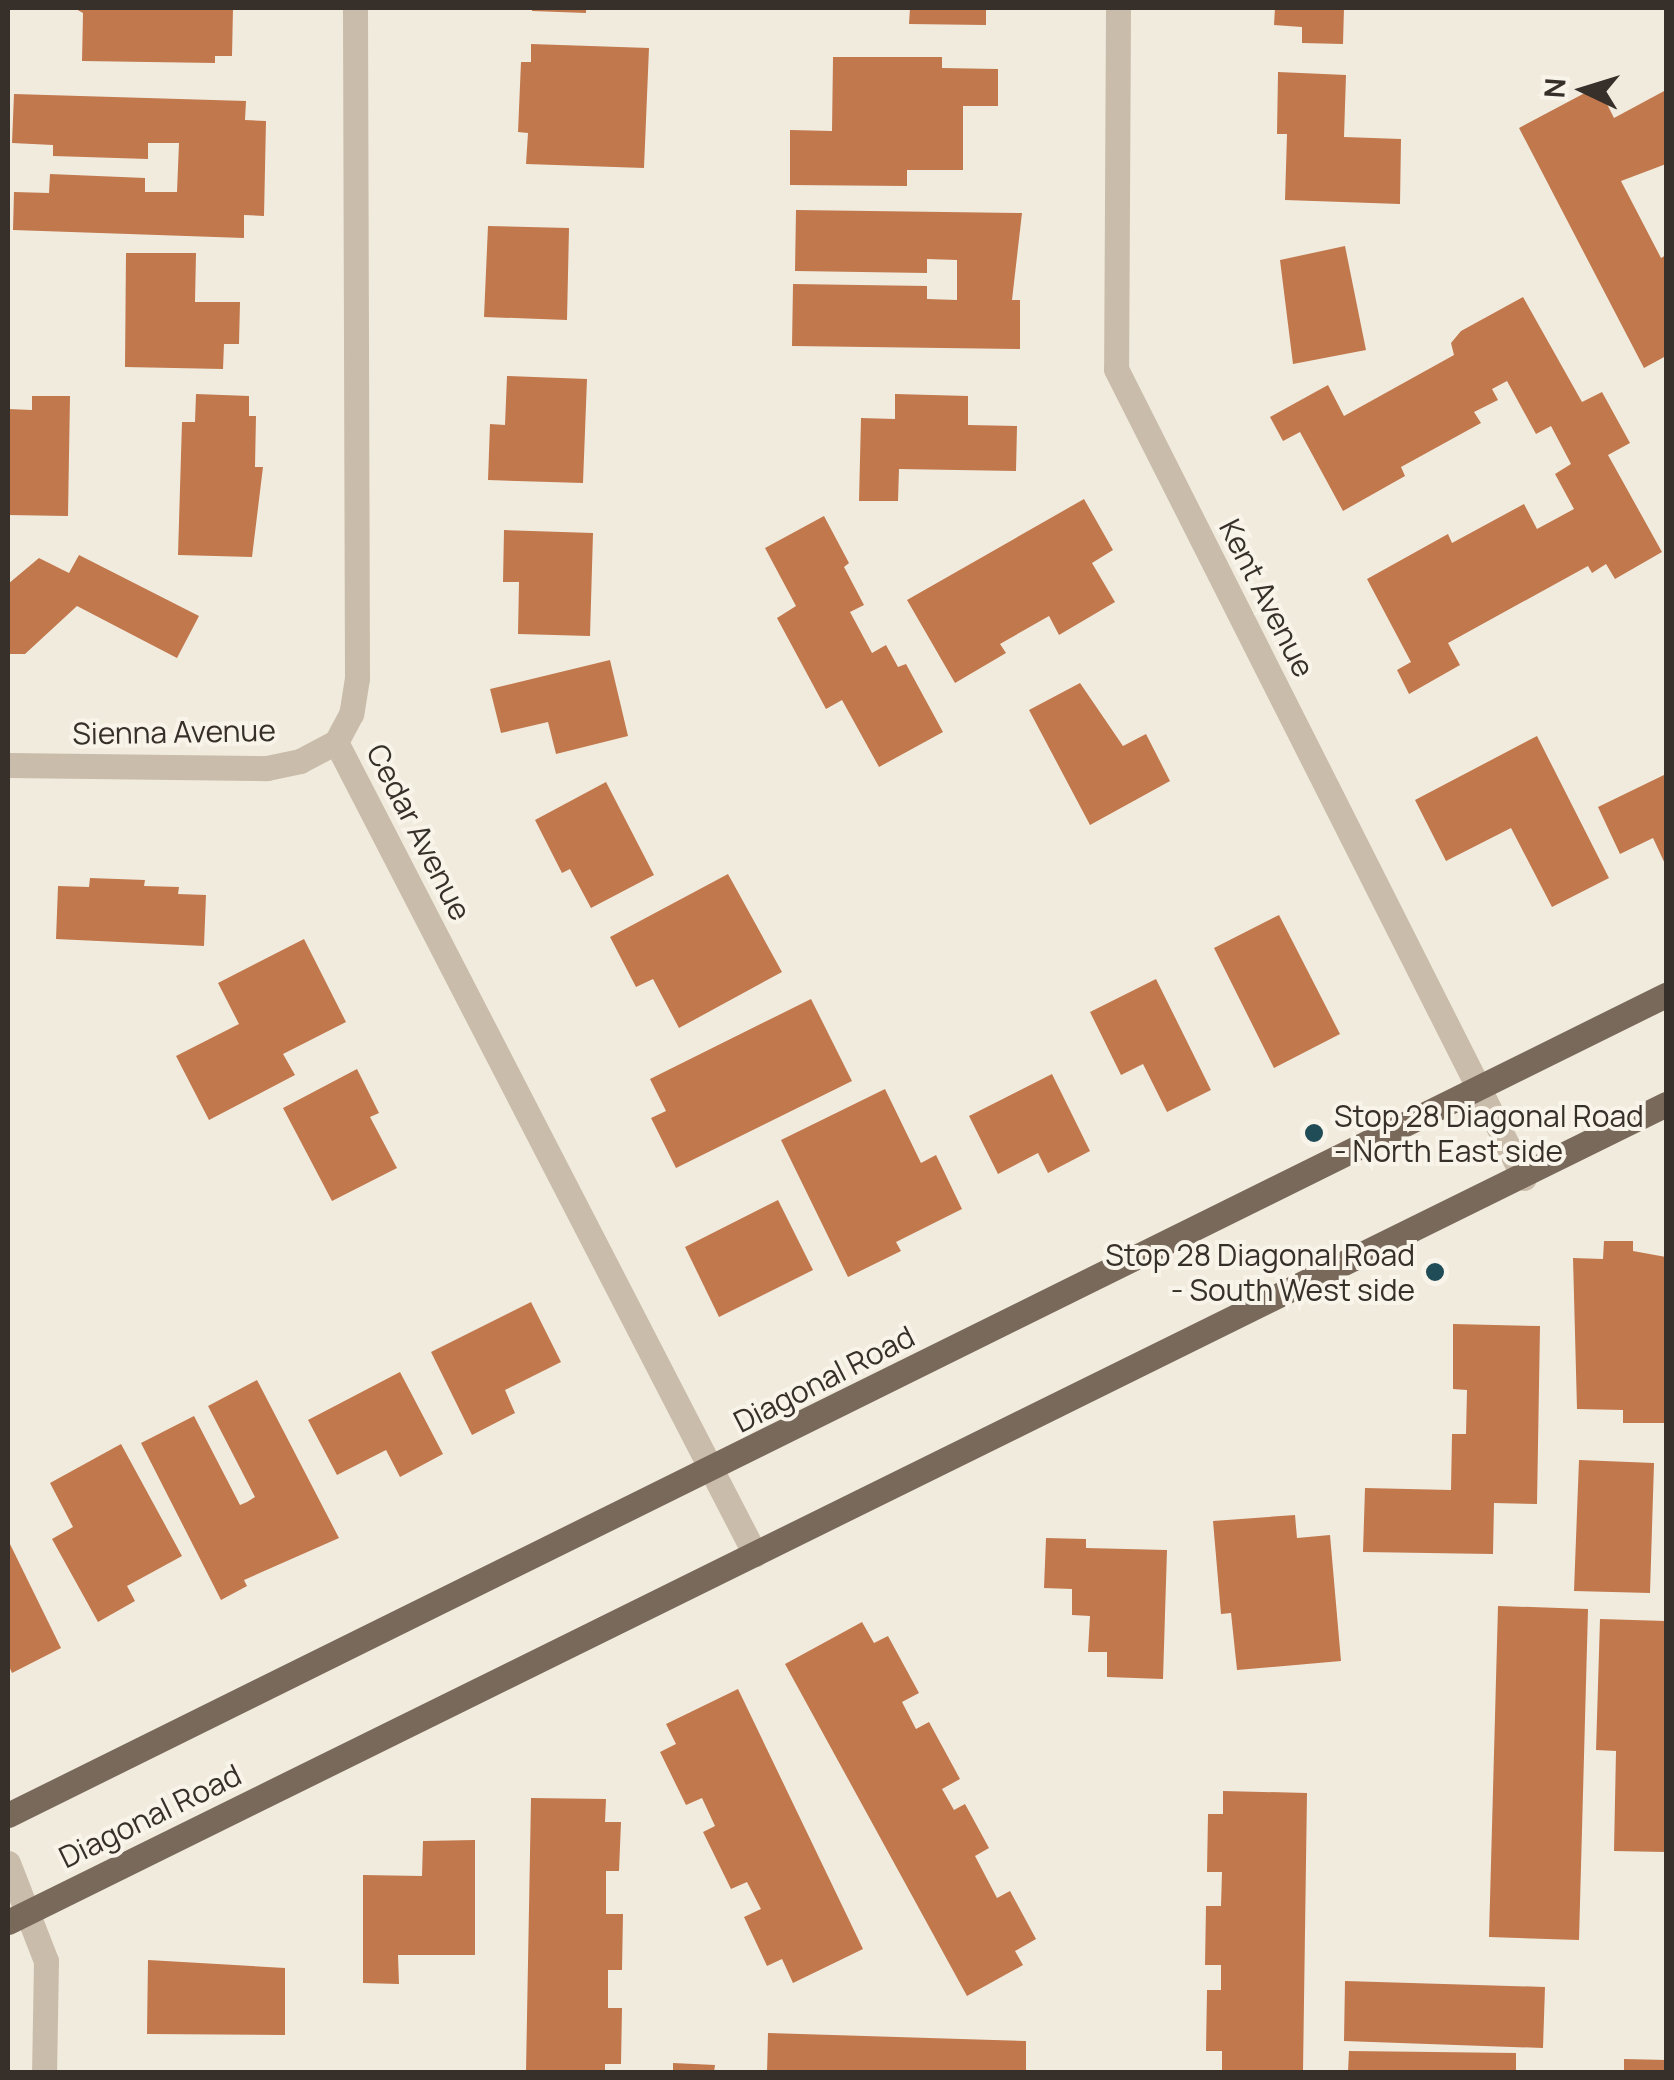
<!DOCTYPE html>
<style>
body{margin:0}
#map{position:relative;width:1674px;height:2080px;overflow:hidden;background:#f1ebde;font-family:Manrope,sans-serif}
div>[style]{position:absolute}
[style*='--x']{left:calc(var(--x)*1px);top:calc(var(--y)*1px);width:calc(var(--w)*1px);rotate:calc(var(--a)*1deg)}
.building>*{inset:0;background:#c1784d}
.minor>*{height:25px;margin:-12.5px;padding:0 12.5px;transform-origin:12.5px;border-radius:12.5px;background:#c9bcaa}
.major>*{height:25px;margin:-12.5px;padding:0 12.5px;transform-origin:12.5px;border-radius:12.5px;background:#78695b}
.dots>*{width:28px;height:28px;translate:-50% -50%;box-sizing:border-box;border:5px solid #f9f4ea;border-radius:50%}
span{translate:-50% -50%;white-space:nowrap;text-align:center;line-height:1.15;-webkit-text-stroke:8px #f9f4ea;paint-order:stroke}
.street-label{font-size:30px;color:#372f29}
.poi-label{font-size:30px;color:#372f29}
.left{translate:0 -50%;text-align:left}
.right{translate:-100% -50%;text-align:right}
.frame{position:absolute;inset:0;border:10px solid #372f29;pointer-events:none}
.north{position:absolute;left:1534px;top:40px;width:100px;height:100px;-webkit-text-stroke:8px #f9f4ea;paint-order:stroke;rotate:274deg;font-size:28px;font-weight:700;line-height:40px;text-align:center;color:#372f29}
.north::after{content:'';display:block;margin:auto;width:35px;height:45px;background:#372f29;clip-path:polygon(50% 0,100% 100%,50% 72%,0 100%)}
</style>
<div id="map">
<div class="building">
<i style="clip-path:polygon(74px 8px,233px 8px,232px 56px,215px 56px,215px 63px,82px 61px,83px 13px)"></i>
<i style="clip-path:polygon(532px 8px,586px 8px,586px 13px,532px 11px)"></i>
<i style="clip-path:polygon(910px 8px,986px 8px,986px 25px,909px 24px)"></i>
<i style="clip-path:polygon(1275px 8px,1344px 8px,1343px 44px,1302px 43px,1302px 27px,1274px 25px)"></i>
<i style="clip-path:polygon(531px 44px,649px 48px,644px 168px,526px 164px,528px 133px,518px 132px,521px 62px,531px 62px)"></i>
<i style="clip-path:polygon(833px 57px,942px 57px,942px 68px,998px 69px,998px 106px,963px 106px,963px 170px,907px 170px,907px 186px,790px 185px,790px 130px,832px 131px)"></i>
<i style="clip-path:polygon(1278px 72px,1346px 75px,1344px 137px,1401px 139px,1400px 204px,1285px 200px,1287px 134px,1277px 134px)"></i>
<i style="clip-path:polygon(1598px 86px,1614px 118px,1666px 90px,1666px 164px,1621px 181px,1661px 258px,1666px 255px,1666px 356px,1644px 368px,1519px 128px)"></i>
<i style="clip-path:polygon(14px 94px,246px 101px,245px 120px,266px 121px,264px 216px,244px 215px,244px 238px,13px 230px,14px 192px,49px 193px,50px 174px,145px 178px,145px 192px,177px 192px,179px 143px,148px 143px,148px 159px,53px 156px,53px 145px,12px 143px)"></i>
<i style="clip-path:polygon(796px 210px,1022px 213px,1012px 300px,1020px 300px,1020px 349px,792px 346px,793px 284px,927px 286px,927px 299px,957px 300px,957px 260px,927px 259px,927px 273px,795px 271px)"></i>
<i style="clip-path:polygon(488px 226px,569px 228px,567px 320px,484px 317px)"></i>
<i style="clip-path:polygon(1345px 246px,1366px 350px,1293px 364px,1280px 260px)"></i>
<i style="clip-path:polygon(126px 253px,196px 253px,195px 302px,240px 302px,239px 344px,224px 344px,223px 369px,125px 367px)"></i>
<i style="clip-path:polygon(1523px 297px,1582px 402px,1602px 392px,1630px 443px,1608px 455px,1662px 552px,1615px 579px,1606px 564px,1592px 573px,1588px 566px,1448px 643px,1460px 665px,1409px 694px,1397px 670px,1411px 662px,1367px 579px,1448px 534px,1452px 543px,1524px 504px,1537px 529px,1574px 509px,1555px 474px,1571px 464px,1551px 426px,1536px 434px,1507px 381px,1492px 389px,1498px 400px,1474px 412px,1481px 423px,1401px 467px,1405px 476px,1343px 511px,1300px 432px,1283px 441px,1270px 417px,1328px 385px,1344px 416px,1454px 355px,1451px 343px,1461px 331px)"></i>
<i style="clip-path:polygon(507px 376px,587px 379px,583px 483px,488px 480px,490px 424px,505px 425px)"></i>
<i style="clip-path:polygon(196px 394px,249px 396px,249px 416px,256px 416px,255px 467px,263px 467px,252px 557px,178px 555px,182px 422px,195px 422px)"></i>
<i style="clip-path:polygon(895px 394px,968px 396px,968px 425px,1017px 426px,1016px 471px,899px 469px,898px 501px,859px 501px,861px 418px,895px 419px)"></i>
<i style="clip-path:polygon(32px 396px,70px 396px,68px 516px,8px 515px,8px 409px,32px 410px)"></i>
<i style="clip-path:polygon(1084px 499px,1113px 550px,1092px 563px,1115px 602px,1059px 635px,1049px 616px,1000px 644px,1006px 653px,955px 683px,907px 600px)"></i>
<i style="clip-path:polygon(824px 516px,849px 563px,844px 567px,864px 605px,850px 612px,872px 653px,886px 645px,898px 667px,906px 664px,943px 732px,879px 767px,842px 700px,826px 709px,777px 618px,796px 606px,765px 548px)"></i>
<i style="clip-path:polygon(504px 530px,593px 533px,590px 636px,518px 634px,519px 582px,503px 582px)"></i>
<i style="clip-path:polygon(79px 555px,199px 616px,177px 658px,77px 606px,25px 654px,8px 654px,8px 584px,39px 558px,69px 573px)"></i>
<i style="clip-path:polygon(610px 660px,628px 736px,556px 754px,548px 722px,501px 733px,490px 689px)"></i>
<i style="clip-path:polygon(1080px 683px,1123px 746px,1146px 734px,1170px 781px,1090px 825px,1029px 710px)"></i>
<i style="clip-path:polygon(1537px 736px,1609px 878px,1552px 907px,1511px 828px,1446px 861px,1415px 800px)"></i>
<i style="clip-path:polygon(1666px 774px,1666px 866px,1653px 838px,1620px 854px,1598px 807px)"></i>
<i style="clip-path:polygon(606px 782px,654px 875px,591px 908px,570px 869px,562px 873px,535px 820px)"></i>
<i style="clip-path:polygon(728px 874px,782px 972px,679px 1028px,653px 979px,636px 987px,610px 937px)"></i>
<i style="clip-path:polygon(90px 878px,145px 880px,144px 886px,179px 887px,178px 894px,206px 895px,204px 946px,56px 939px,58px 886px,89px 887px)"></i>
<i style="clip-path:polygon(1279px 915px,1340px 1034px,1274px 1068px,1214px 948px)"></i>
<i style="clip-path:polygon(304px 939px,346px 1022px,283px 1054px,295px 1075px,209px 1120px,176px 1056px,239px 1024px,218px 983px)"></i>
<i style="clip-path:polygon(1156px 979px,1211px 1090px,1167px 1112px,1143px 1064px,1121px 1075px,1090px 1012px)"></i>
<i style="clip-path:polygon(811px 999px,852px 1081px,676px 1168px,651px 1118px,666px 1111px,650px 1079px)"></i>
<i style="clip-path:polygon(357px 1069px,379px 1113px,370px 1117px,397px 1168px,332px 1201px,283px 1108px)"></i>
<i style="clip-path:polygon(1052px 1074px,1090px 1151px,1048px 1173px,1038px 1153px,998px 1174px,969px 1116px)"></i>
<i style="clip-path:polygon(885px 1089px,921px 1163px,936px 1155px,962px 1209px,896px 1242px,901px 1251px,848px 1277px,781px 1140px)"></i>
<i style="clip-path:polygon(778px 1200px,813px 1270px,719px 1317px,685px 1247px)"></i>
<i style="clip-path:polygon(1604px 1241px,1633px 1241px,1633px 1251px,1666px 1257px,1666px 1423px,1623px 1423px,1623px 1410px,1577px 1409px,1573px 1258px,1603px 1259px)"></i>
<i style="clip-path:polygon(531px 1302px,561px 1362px,505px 1390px,515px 1413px,472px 1435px,431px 1352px)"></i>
<i style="clip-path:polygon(1453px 1324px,1540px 1326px,1537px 1504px,1494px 1503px,1493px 1554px,1363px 1552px,1365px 1488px,1451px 1490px,1452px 1434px,1466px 1434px,1467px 1390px,1453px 1389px)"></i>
<i style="clip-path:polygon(400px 1372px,443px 1454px,400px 1477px,386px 1450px,337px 1475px,308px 1420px)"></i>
<i style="clip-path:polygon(257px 1380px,339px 1538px,244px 1580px,247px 1586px,221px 1600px,141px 1443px,194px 1416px,240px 1505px,247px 1502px,255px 1497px,208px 1406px)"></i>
<i style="clip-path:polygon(121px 1444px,182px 1556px,127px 1586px,135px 1601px,98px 1622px,52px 1539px,73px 1527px,50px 1483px)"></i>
<i style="clip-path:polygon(1579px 1460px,1654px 1463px,1650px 1593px,1574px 1591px)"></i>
<i style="clip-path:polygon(1295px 1515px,1297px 1538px,1330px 1535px,1341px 1661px,1237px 1670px,1231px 1613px,1221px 1614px,1213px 1521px)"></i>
<i style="clip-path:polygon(1046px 1538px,1086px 1539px,1086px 1548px,1167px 1550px,1163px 1679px,1107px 1677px,1107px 1652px,1088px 1652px,1090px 1616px,1072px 1615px,1072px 1589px,1044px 1588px)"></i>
<i style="clip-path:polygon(8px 1540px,61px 1648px,12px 1673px,8px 1664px)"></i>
<i style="clip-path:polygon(1498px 1606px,1588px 1609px,1579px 1940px,1489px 1937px)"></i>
<i style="clip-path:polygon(1600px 1619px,1666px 1621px,1666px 1852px,1614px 1851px,1616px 1751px,1596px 1750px)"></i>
<i style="clip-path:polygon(862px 1622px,874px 1643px,888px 1636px,919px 1693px,902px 1702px,916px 1729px,929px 1722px,960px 1779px,942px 1789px,954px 1810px,965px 1804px,989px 1848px,975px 1856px,997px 1898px,1010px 1891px,1036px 1939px,1015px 1951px,1023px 1965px,967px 1996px,785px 1664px)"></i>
<i style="clip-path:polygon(738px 1689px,863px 1949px,793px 1983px,782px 1959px,767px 1966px,744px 1917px,761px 1909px,747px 1882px,731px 1889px,703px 1832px,715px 1826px,702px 1798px,686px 1805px,660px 1752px,676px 1744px,666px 1724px)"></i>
<i style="clip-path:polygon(1223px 1791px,1307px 1793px,1303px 2072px,1222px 2072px,1222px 2051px,1206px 2051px,1207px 1990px,1221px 1990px,1221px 1965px,1205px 1965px,1206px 1906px,1221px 1906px,1222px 1872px,1207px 1872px,1208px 1814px,1223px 1814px)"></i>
<i style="clip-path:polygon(531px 1798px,606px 1799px,605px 1822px,621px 1822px,619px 1871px,606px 1871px,606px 1914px,623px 1914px,622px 1970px,608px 1970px,608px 2008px,622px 2008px,621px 2064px,605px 2064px,605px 2072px,526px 2072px)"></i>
<i style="clip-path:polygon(475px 1840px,475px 1955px,398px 1955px,399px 1984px,363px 1983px,363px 1875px,422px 1876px,423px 1841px)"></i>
<i style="clip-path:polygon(148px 1960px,285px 1968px,285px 2035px,147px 2034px)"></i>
<i style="clip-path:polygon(1345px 1981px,1545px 1987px,1543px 2048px,1344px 2041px)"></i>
<i style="clip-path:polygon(768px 2033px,1026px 2041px,1026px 2072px,767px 2072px)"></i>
<i style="clip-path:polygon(1349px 2051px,1516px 2053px,1516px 2072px,1348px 2072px)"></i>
<i style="clip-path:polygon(1624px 2059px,1666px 2060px,1666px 2072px,1624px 2072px)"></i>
<i style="clip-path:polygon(673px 2063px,715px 2065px,714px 2072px,673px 2072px)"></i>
</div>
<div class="minor">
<i style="--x:355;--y:8;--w:670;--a:89.83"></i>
<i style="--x:357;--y:678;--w:36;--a:99"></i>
<i style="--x:351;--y:714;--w:32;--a:118"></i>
<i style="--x:336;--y:742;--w:914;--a:62.71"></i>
<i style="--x:1118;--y:8;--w:361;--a:90.3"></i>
<i style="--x:1116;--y:369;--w:906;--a:63.24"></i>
<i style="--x:8;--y:765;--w:259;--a:0.7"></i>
<i style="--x:267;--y:768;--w:34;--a:-12"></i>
<i style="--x:300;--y:761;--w:41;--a:-27.8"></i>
<i style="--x:8;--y:1863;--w:105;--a:68.8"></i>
<i style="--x:46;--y:1961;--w:111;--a:91"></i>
</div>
<div class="major">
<i style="--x:8;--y:1815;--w:1850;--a:-26.32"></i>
<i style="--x:8;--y:1922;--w:1849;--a:-26.26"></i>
</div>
<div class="dots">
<i style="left:1314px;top:1133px;background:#204c57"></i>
<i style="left:1435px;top:1272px;background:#204c57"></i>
</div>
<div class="street-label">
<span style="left:1267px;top:598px;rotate:63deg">Kent Avenue</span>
<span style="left:174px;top:732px;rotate:-1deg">Sienna Avenue</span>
<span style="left:419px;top:832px;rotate:63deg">Cedar Avenue</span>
<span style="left:824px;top:1379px;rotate:-27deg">Diagonal Road</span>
<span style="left:150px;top:1816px;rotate:-26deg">Diagonal Road</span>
</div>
<div class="poi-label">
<span class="left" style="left:1334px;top:1133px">Stop 28 Diagonal Road<br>- North East side</span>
<span class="right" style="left:1415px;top:1272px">Stop 28 Diagonal Road<br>- South West side</span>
</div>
<div class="frame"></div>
<div class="north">N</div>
</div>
